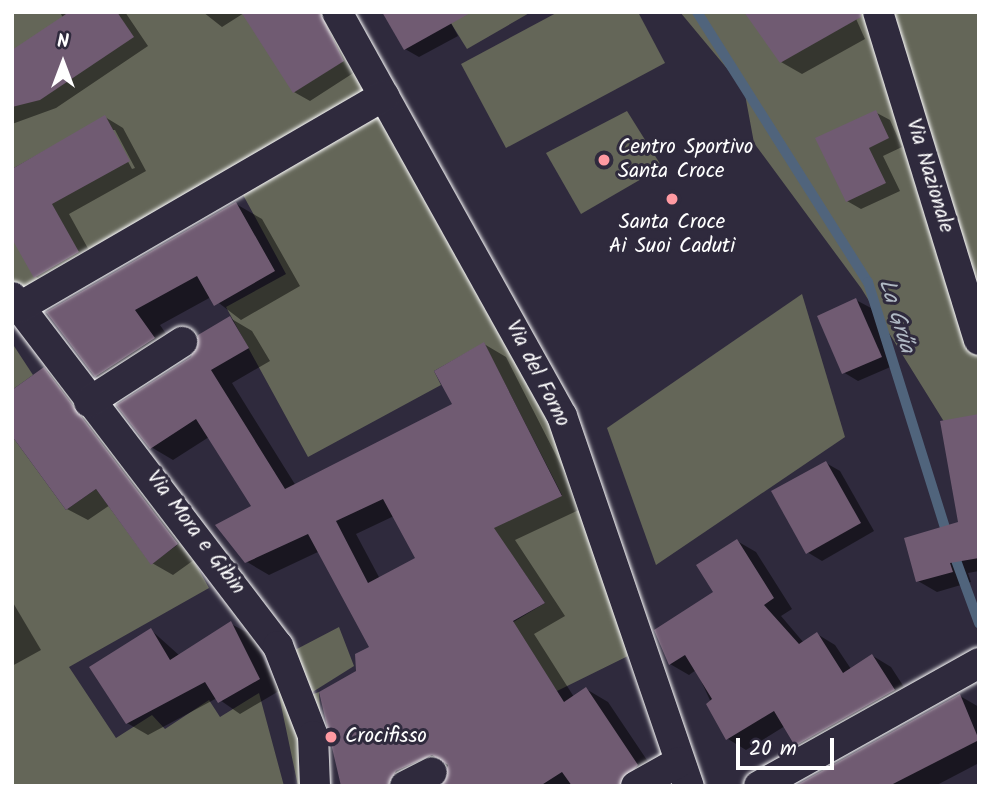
<!DOCTYPE html>
<meta charset="utf-8">
<style>
body{margin:0}
#map{position:relative;width:991px;height:798px;overflow:hidden;background:#2f2a3d;font-family:Kalam,sans-serif}
div>[style]{position:absolute}
[style*='--x']{left:calc(var(--x)*1px);top:calc(var(--y)*1px);width:calc(var(--w)*1px);rotate:calc(var(--a)*1deg)}
.green>*{inset:0;background:#646658}
.shadow>*{inset:0;background:#0007}
.stream>*{height:10px;margin:-5px;padding:0 5px;transform-origin:5px;border-radius:5px;background:#50647c}
.building>*{inset:0;background:#705b72}
.roads{filter:drop-shadow(0 0 2px #fff) drop-shadow(0 0 2px #fff)}
.minor>*{height:30px;margin:-15px;padding:0 15px;transform-origin:15px;border-radius:15px;background:#2f2a3d}
.dots>*{width:19px;height:19px;translate:-50% -50%;box-sizing:border-box;border:4px solid #2f2a3d;border-radius:50%}
span{translate:-50% -50%;white-space:nowrap;text-align:center;line-height:1.15;-webkit-text-stroke:6px #2f2a3d;paint-order:stroke}
.poi-label{font-size:21px;color:#fff}
.left{translate:0 -50%;text-align:left}
.street-label{font-size:21px;color:#fff}
.water-label{font-size:23px;color:#b0b9c4;font-style:italic}
.frame{position:absolute;inset:0;border:14px solid #fff;pointer-events:none}
.north{position:absolute;left:28px;top:28px;width:70px;height:70px;-webkit-text-stroke:5px #2f2a3d;paint-order:stroke;rotate:0deg;font-size:19px;font-weight:700;line-height:28px;text-align:center;color:#fff}
.north::after{content:'';display:block;margin:auto;width:24px;height:32px;background:#fff;clip-path:polygon(50% 0,100% 100%,50% 72%,0 100%)}
.scale{position:absolute;left:736px;top:738px;width:98px;height:32px;box-sizing:border-box;border:4px solid #fff;border-top:0;padding-left:9px;font-size:21px;line-height:24px;white-space:nowrap;color:#fff;-webkit-text-stroke:5px #2f2a3d;paint-order:stroke}
</style>
<div id="map">
<div class="green">
<i style="clip-path:polygon(12px 12px,322px 12px,375px 94px,12px 301px)"></i>
<i style="clip-path:polygon(444px 12px,531px 12px,467px 49px)"></i>
<i style="clip-path:polygon(558px 12px,638px 12px,665px 63px,506px 148px,461px 64px)"></i>
<i style="clip-path:polygon(680px 12px,875px 12px,979px 346px,979px 478px,861px 288px,754px 143px,744px 89px)"></i>
<i style="clip-path:polygon(882px 12px,979px 12px,979px 326px)"></i>
<i style="clip-path:polygon(382px 106px,554px 418px,628px 656px,557px 691px,510px 624px,545px 603px,519px 565px,474px 536px,562px 495px,484px 343px,434px 371px,441px 385px,308px 457px,226px 307px,286px 274px,242px 193px)"></i>
<i style="clip-path:polygon(627px 111px,662px 167px,581px 214px,546px 153px)"></i>
<i style="clip-path:polygon(802px 294px,845px 437px,656px 565px,607px 428px)"></i>
<i style="clip-path:polygon(12px 343px,33px 375px,12px 390px)"></i>
<i style="clip-path:polygon(12px 436px,66px 510px,96px 489px,151px 564px,183px 541px,209px 588px,69px 667px,116px 738px,152px 715px,165px 729px,209px 700px,220px 717px,259px 693px,284px 786px,12px 786px)"></i>
<i style="clip-path:polygon(339px 627px,354px 666px,303px 698px,319px 692px,324px 786px,298px 786px,272px 662px)"></i>
</div>
<div class="shadow">
<i style="clip-path:polygon(60px 12px,125px 12px,148px 46px,56px 108px,12px 124px,12px 53px,63px 18px)"></i>
<i style="clip-path:polygon(203px 12px,325px 12px,358px 70px,310px 101px,294px 92px,244px 13px,222px 27px)"></i>
<i style="clip-path:polygon(445px 12px,458px 36px,419px 57px,405px 49px)"></i>
<i style="clip-path:polygon(853px 12px,865px 39px,802px 74px,781px 62px)"></i>
<i style="clip-path:polygon(875px 112px,890px 120px,902px 147px,883px 156px,900px 191px,861px 209px,847px 201px)"></i>
<i style="clip-path:polygon(evenodd,105px 117px,123px 128px,146px 171px,69px 214px,96px 263px,53px 287px,36px 277px,12px 238px,12px 169px,105px 117px,111px 130px,115px 130px,135px 168px,132px 169px,111px 130px)"></i>
<i style="clip-path:polygon(236px 204px,262px 219px,300px 286px,241px 320px,211px 297px,160px 325px,180px 354px,122px 391px,96px 376px,48px 313px)"></i>
<i style="clip-path:polygon(856px 300px,871px 308px,895px 365px,858px 381px,843px 372px)"></i>
<i style="clip-path:polygon(evenodd,230px 318px,252px 331px,270px 361px,232px 383px,296px 486px,455px 405px,484px 344px,506px 357px,583px 508px,515px 540px,565px 616px,534px 634px,574px 697px,586px 689px,608px 702px,659px 778px,648px 786px,444px 786px,448px 767px,417px 786px,342px 786px,358px 672px,371px 648px,320px 551px,269px 575px,247px 562px,253px 507px,209px 437px,173px 460px,151px 447px,193px 358px,230px 318px,394px 516px,417px 559px,380px 579px,356px 534px,394px 516px)"></i>
<i style="clip-path:polygon(44px 369px,64px 381px,198px 557px,173px 575px,152px 563px,110px 505px,88px 520px,67px 509px)"></i>
<i style="clip-path:polygon(979px 416px,979px 571px,968px 573px,971px 582px,937px 592px,918px 581px,960px 523px)"></i>
<i style="clip-path:polygon(826px 463px,840px 471px,874px 531px,822px 561px,807px 552px)"></i>
<i style="clip-path:polygon(737px 541px,756px 552px,792px 609px,781px 616px,804px 643px,817px 634px,835px 645px,851px 669px,873px 656px,891px 667px,913px 701px,815px 755px,796px 744px,785px 726px,746px 750px,728px 739px,696px 670px,689px 675px,670px 664px,715px 592px)"></i>
<i style="clip-path:polygon(12px 601px,41px 650px,12px 666px)"></i>
<i style="clip-path:polygon(231px 624px,252px 635px,279px 691px,240px 714px,217px 698px,148px 735px,127px 723px,151px 630px,180px 656px)"></i>
<i style="clip-path:polygon(960px 696px,979px 707px,979px 763px,935px 786px,799px 786px)"></i>
</div>
<div class="stream">
<i style="--x:697;--y:12;--w:320;--a:57.7"></i>
<i style="--x:868;--y:282;--w:268;--a:72.6"></i>
<i style="--x:953;--y:552;--w:76;--a:69.9"></i>
</div>
<div class="building">
<i style="clip-path:polygon(69px 12px,117px 12px,134px 37px,40px 100px,12px 107px,12px 50px)"></i>
<i style="clip-path:polygon(241px 12px,320px 12px,344px 61px,293px 93px)"></i>
<i style="clip-path:polygon(382px 12px,472px 12px,404px 50px)"></i>
<i style="clip-path:polygon(744px 12px,861px 12px,861px 17px,780px 63px)"></i>
<i style="clip-path:polygon(876px 110px,889px 138px,869px 148px,886px 183px,846px 202px,815px 138px)"></i>
<i style="clip-path:polygon(105px 115px,130px 161px,52px 204px,79px 252px,34px 278px,12px 239px,12px 169px)"></i>
<i style="clip-path:polygon(236px 202px,275px 271px,214px 306px,197px 276px,135px 310px,155px 338px,95px 377px,46px 312px)"></i>
<i style="clip-path:polygon(856px 298px,882px 357px,842px 374px,817px 316px)"></i>
<i style="clip-path:polygon(evenodd,230px 316px,249px 348px,211px 370px,285px 489px,452px 404px,434px 371px,484px 342px,562px 496px,494px 528px,545px 603px,513px 621px,564px 702px,586px 687px,638px 765px,619px 786px,572px 786px,562px 772px,540px 786px,442px 786px,448px 765px,432px 755px,396px 771px,388px 786px,341px 786px,319px 692px,356px 671px,355px 654px,369px 647px,308px 534px,245px 563px,215px 525px,251px 506px,196px 419px,150px 449px,116px 405px,191px 357px,198px 335px,230px 316px,383px 499px,415px 558px,368px 583px,336px 521px,383px 499px)"></i>
<i style="clip-path:polygon(44px 367px,178px 544px,151px 565px,96px 489px,66px 510px,12px 436px,12px 390px)"></i>
<i style="clip-path:polygon(979px 414px,979px 558px,950px 563px,953px 572px,916px 582px,904px 538px,958px 522px,940px 421px)"></i>
<i style="clip-path:polygon(826px 461px,861px 523px,806px 554px,771px 491px)"></i>
<i style="clip-path:polygon(737px 539px,774px 598px,764px 605px,799px 644px,817px 632px,843px 673px,872px 654px,895px 690px,795px 746px,774px 711px,726px 740px,706px 704px,712px 699px,685px 655px,669px 665px,654px 630px,713px 592px,696px 565px)"></i>
<i style="clip-path:polygon(231px 621px,260px 679px,218px 703px,205px 682px,126px 724px,89px 667px,151px 628px,170px 660px)"></i>
<i style="clip-path:polygon(960px 694px,979px 740px,889px 786px,795px 786px)"></i>
</div>
<div class="roads">
<div class="minor">
<i style="--x:337;--y:12;--w:462;--a:60.9"></i>
<i style="--x:562;--y:416;--w:391;--a:71.1"></i>
<i style="--x:878;--y:12;--w:343;--a:72.9"></i>
<i style="--x:12;--y:297;--w:439;--a:52.7"></i>
<i style="--x:278;--y:646;--w:97;--a:68.7"></i>
<i style="--x:313;--y:736;--w:50;--a:87.7"></i>
<i style="--x:18;--y:308;--w:423;--a:-30.1"></i>
<i style="--x:89;--y:402;--w:111;--a:-32.8"></i>
<i style="--x:405;--y:786;--w:30;--a:-27"></i>
<i style="--x:636;--y:786;--w:49;--a:-29.2"></i>
<i style="--x:759;--y:786;--w:252;--a:-29.2"></i>
</div>
</div>
<div class="dots">
<i style="left:604px;top:160px;background:#ff9aa2"></i>
<i style="left:672px;top:199px;background:#ff9aa2"></i>
<i style="left:331px;top:737px;background:#ff9aa2"></i>
</div>
<div class="poi-label">
<span class="left" style="left:618px;top:160px">Centro Sportivo<br>Santa Croce</span>
<span style="left:672px;top:235px">Santa Croce<br>Ai Suoi Caduti</span>
<span class="left" style="left:345px;top:737px">Crocifisso</span>
</div>
<div class="street-label">
<span style="left:929px;top:176px;rotate:73deg">Via Nazionale</span>
<span style="left:537px;top:374px;rotate:63deg">Via del Forno</span>
<span style="left:195px;top:533px;rotate:53deg">Via Mora e Gibin</span>
</div>
<div class="water-label">
<span style="left:896px;top:316px;rotate:73deg">La Grűa</span>
</div>
<div class="frame"></div>
<div class="north">N</div>
<div class="scale">20 m</div>
</div>
